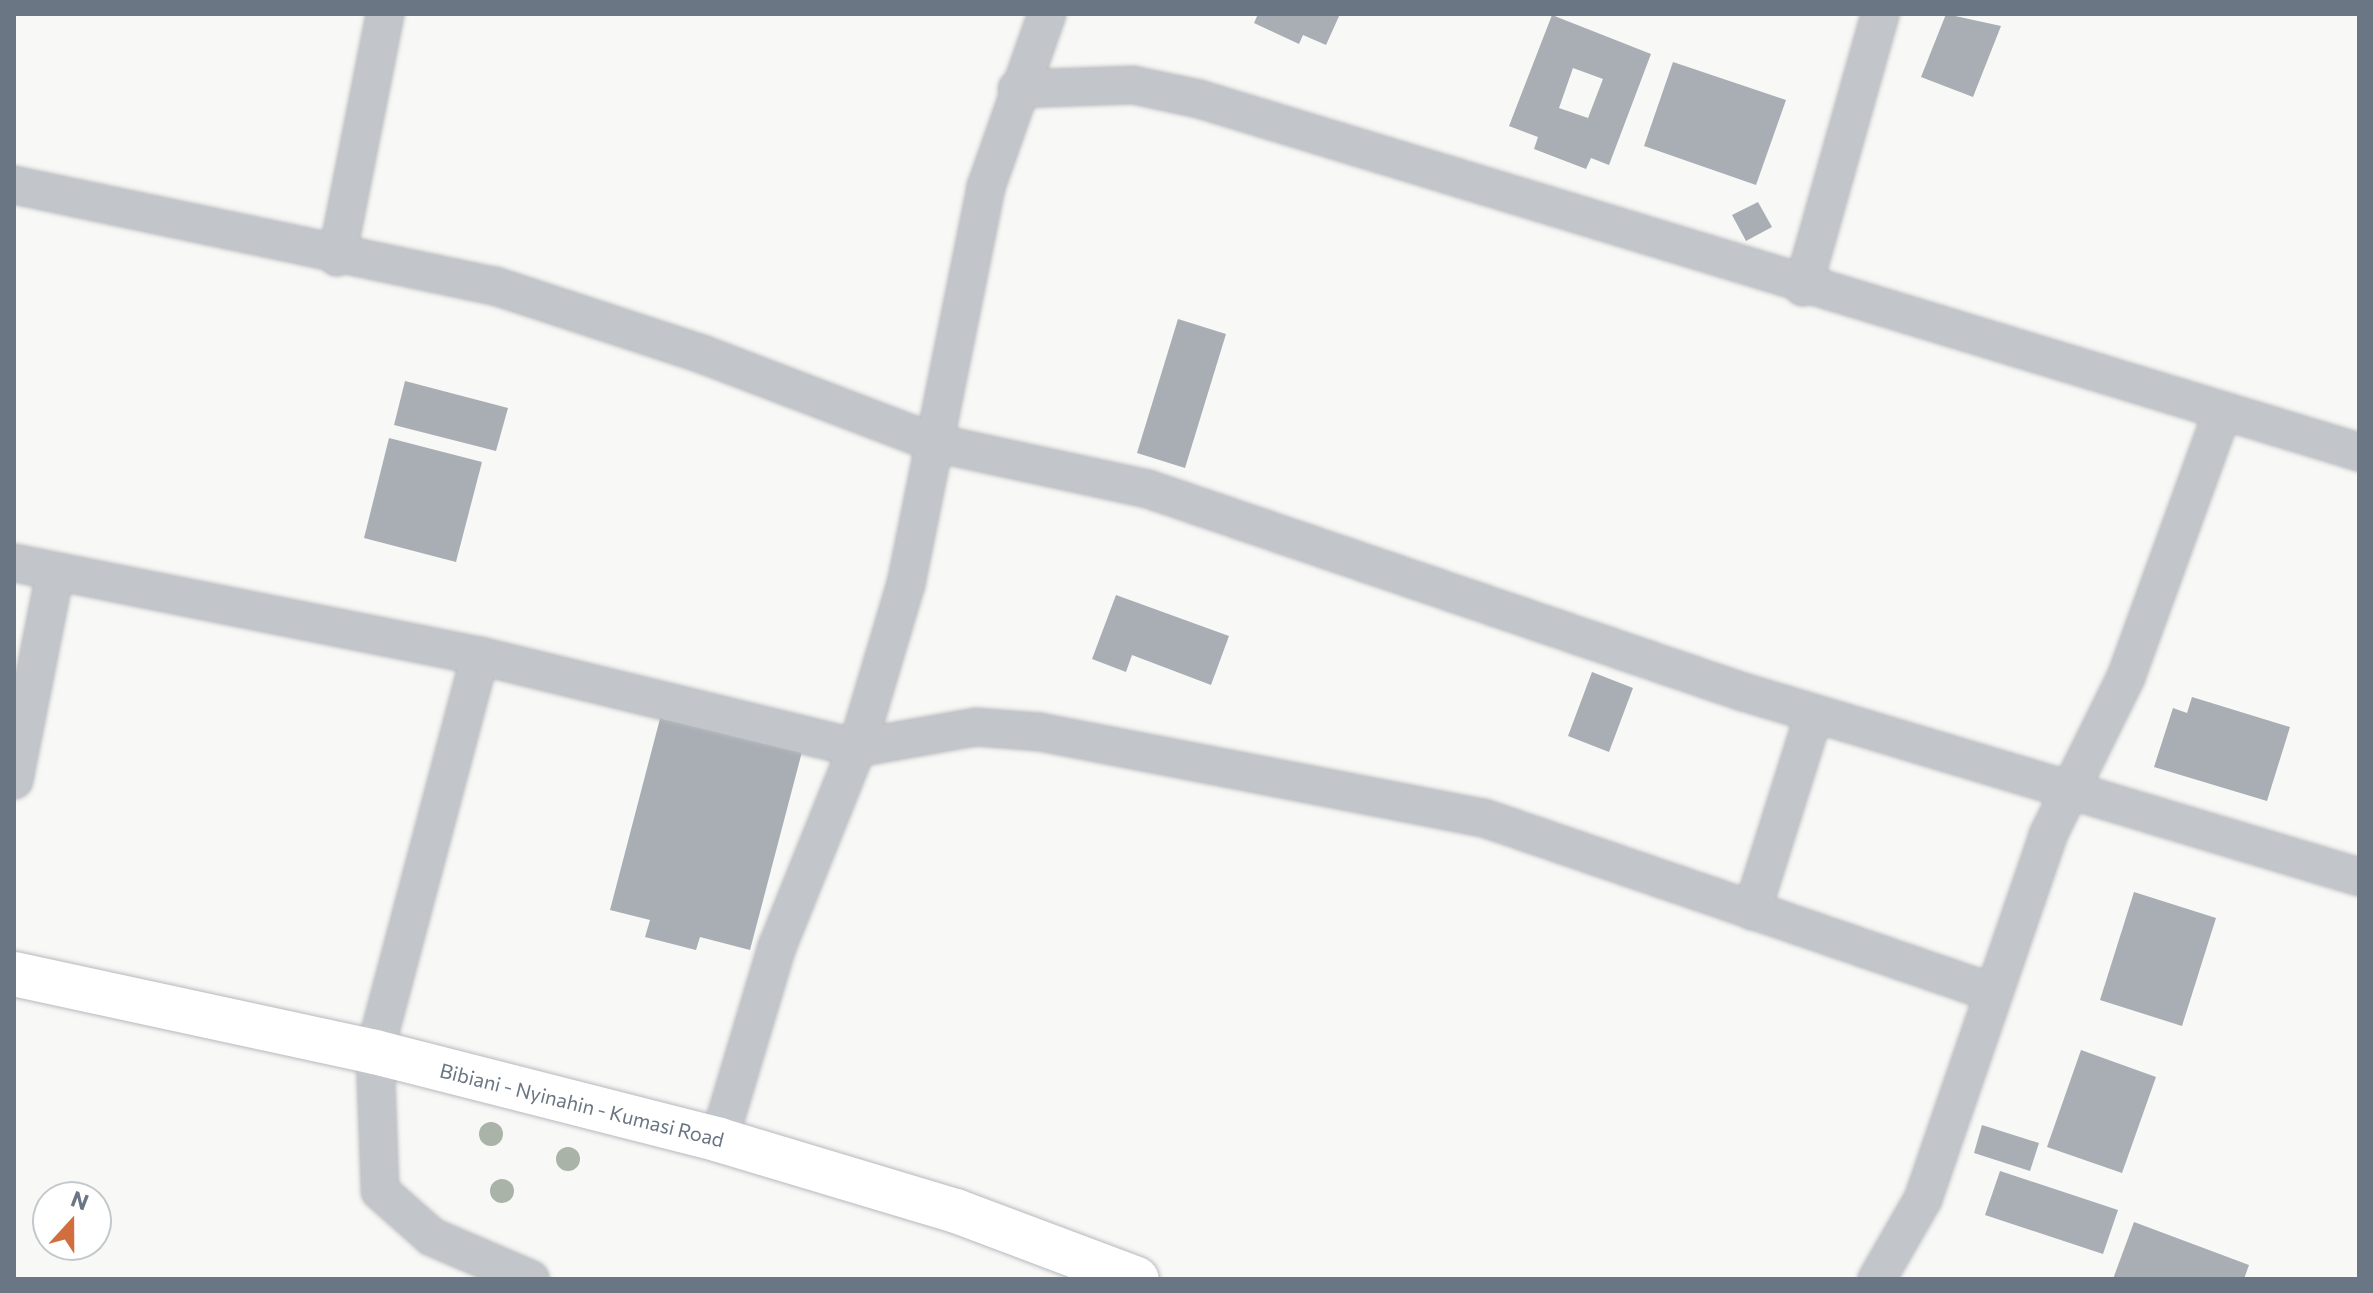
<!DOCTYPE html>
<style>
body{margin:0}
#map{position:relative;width:2373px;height:1293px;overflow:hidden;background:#f8f8f6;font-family:Commissioner,sans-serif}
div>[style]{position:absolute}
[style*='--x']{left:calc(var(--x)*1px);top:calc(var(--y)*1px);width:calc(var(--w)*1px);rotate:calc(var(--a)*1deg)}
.building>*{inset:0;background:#a8aeb4}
.roads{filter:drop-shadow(0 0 2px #b6b9bd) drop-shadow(0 0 2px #b6b9bd)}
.minor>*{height:36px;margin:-18px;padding:0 18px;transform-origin:18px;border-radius:18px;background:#c2c5c9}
.primary>*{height:44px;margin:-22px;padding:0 22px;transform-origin:22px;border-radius:22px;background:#fff}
.trees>*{width:24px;height:24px;margin:-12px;border-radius:50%;background:#aab3a8}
span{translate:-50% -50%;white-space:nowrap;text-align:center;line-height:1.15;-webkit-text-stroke:8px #fff;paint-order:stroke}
.street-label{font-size:20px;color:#6a7683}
.frame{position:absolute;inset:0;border:16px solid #6a7683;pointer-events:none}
.north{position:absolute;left:32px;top:1181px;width:80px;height:80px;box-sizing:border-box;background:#fff;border:2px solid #c3c8cd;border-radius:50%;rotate:21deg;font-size:22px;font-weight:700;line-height:32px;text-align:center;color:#6a7683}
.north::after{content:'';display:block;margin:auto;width:28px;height:36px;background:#d16e3d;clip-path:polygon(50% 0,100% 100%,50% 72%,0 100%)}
</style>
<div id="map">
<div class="building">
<i style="clip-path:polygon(1258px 14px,1340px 14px,1326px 45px,1303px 35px,1299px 44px,1254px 23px)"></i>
<i style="clip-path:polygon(1946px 14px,2001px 26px,1973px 97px,1921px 77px)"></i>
<i style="clip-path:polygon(evenodd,1552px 15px,1651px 54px,1609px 165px,1591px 158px,1586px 169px,1534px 149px,1538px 137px,1509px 126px,1552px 15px,1573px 68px,1603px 79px,1588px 118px,1559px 108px,1573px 68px)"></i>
<i style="clip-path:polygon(1673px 62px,1786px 100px,1756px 185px,1644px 146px)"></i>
<i style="clip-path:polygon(1758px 202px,1772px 227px,1746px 241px,1732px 215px)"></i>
<i style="clip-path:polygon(1178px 319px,1226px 334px,1185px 468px,1137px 453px)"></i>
<i style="clip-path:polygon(405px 381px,508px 408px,496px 451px,394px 425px)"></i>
<i style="clip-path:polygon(389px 438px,482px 462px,456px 562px,364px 538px)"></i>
<i style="clip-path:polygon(1116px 595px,1229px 636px,1211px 685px,1132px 655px,1126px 672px,1092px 659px)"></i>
<i style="clip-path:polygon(1592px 672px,1633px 688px,1609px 752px,1568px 736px)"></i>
<i style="clip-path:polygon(2192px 697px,2290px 727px,2267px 801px,2154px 767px,2173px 708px,2187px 713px)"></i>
<i style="clip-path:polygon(662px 711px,803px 748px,750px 950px,700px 937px,696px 950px,645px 937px,650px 920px,610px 910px)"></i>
<i style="clip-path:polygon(2134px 892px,2216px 918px,2182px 1026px,2100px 1000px)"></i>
<i style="clip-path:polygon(2081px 1050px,2156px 1077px,2122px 1173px,2047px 1147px)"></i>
<i style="clip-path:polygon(1982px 1125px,2039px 1143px,2030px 1171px,1974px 1153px)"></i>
<i style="clip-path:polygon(2000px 1171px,2118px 1210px,2103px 1254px,1985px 1215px)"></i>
<i style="clip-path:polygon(2134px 1222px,2249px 1265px,2244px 1279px,2113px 1279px)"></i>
</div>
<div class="roads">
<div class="minor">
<i style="--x:1017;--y:89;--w:116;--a:-2"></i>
<i style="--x:1133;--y:85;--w:67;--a:12"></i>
<i style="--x:1199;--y:99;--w:1213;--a:16.93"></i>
<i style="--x:14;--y:185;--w:491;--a:11.9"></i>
<i style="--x:495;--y:286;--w:218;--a:18.2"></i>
<i style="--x:702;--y:354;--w:249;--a:20.9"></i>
<i style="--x:935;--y:443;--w:218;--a:12.2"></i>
<i style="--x:1148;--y:489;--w:626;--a:18.84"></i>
<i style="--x:1740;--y:691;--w:646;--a:16.72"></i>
<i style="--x:337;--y:257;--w:248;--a:-78.8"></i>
<i style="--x:1803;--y:287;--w:284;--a:-74.2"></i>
<i style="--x:14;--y:563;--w:475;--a:11.3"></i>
<i style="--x:480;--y:656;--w:388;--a:13.7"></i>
<i style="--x:857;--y:748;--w:121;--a:-10"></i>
<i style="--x:976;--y:727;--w:64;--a:4.5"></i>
<i style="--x:1040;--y:732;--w:452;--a:11"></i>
<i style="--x:1484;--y:818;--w:539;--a:18.94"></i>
<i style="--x:480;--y:656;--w:410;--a:104.9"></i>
<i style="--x:375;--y:1052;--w:139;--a:87.9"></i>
<i style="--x:380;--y:1191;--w:69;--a:41.5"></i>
<i style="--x:432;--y:1237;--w:107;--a:23.2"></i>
<i style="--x:14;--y:780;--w:212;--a:-78.8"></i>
<i style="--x:1752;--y:911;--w:207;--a:-72.5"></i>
<i style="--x:719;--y:1140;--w:202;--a:-73.3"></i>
<i style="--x:777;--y:947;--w:214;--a:-68.1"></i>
<i style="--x:857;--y:748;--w:171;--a:-73.4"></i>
<i style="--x:906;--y:584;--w:405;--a:-78.6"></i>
<i style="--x:986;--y:187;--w:183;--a:-70.6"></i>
<i style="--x:1877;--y:1279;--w:92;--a:-60.1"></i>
<i style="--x:1923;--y:1199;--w:385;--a:-71"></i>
<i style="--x:2048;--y:835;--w:176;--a:-63.7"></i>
<i style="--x:2126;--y:677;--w:283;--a:-70"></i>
</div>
<div class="primary">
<i style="--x:14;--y:974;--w:369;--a:12.2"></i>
<i style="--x:375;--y:1052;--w:355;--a:14.3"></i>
<i style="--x:719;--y:1140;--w:247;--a:16.7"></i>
<i style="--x:956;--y:1211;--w:193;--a:20.6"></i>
</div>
</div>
<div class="trees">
<i style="left:491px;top:1134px"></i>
<i style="left:568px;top:1159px"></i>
<i style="left:502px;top:1191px"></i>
</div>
<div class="street-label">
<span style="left:582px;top:1105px;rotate:14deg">Bibiani - Nyinahin - Kumasi Road</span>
</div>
<div class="frame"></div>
<div class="north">N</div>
</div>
